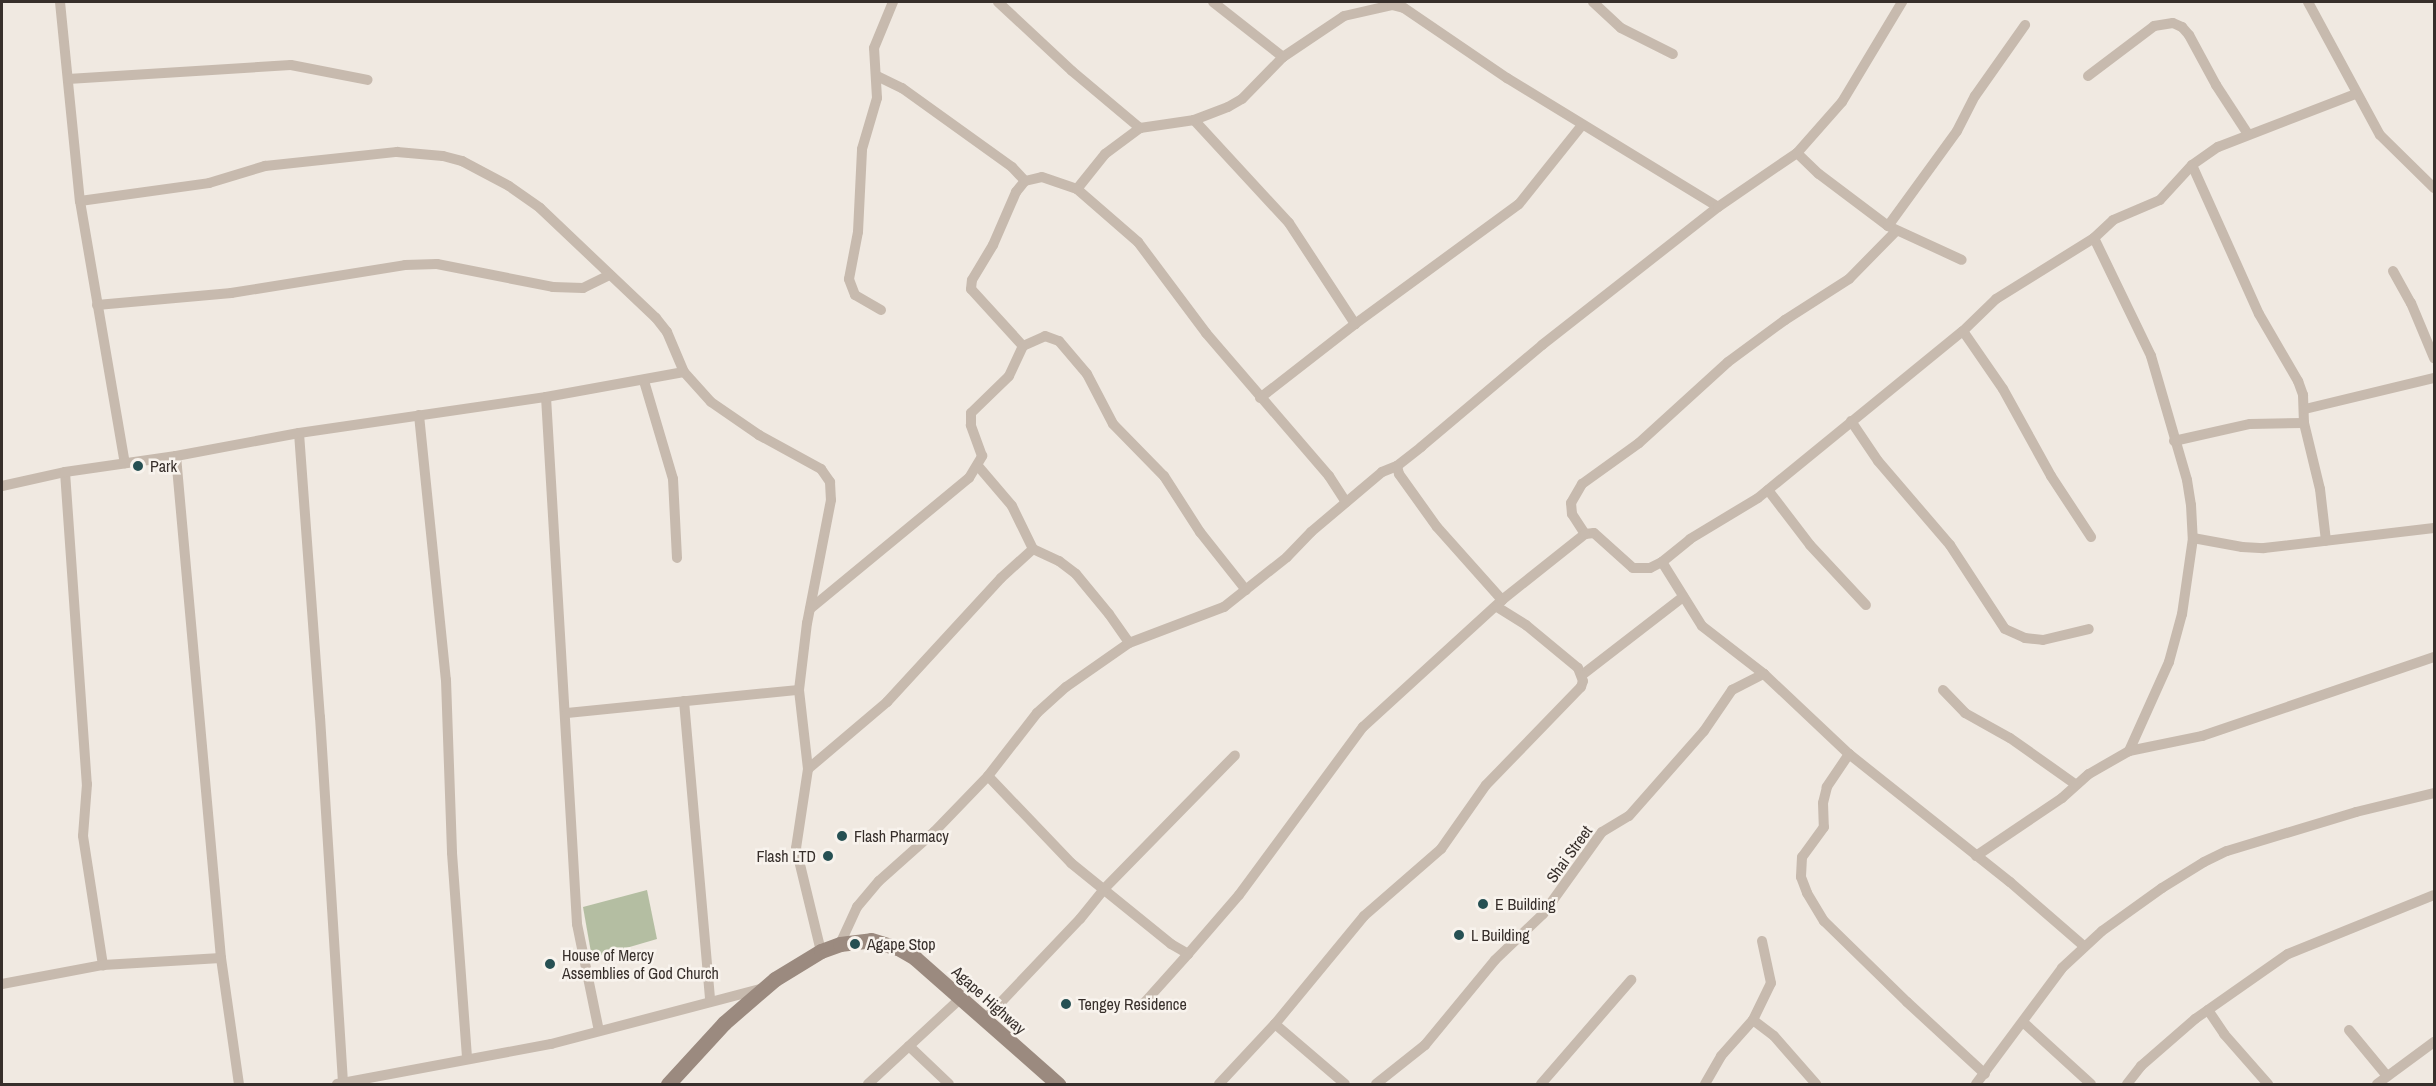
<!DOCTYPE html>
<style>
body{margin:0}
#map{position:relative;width:2436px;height:1086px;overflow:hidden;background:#f0e9e1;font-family:"Archivo Narrow",sans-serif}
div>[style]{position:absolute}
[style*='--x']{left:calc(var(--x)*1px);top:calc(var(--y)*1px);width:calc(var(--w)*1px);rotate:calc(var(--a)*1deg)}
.green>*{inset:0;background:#b4bea2}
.street>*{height:10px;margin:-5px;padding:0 5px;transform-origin:5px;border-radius:5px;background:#c7baae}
.secondary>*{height:15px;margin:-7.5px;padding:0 7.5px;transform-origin:7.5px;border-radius:7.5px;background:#9b8a7f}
.dots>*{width:16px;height:16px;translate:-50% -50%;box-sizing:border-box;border:3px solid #f8f3ed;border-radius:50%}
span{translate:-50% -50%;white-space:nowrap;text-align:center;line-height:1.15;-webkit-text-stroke:5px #f8f3ed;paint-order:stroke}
.poi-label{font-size:16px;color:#372f2b}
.left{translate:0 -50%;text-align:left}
.right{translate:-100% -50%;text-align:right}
.street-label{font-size:16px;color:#372f2b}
.frame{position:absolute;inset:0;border:3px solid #372f2b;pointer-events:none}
</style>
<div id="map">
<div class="green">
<i style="clip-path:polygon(647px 890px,657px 939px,592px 958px,583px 907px)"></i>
</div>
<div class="street">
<i style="--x:60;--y:2;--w:200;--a:84.3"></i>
<i style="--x:80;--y:201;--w:266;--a:80.3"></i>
<i style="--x:998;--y:2;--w:101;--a:43"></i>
<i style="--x:1072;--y:71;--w:89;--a:40"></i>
<i style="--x:1213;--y:2;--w:89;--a:38.2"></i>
<i style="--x:1593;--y:2;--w:38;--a:43"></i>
<i style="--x:1621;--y:28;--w:58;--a:26.6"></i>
<i style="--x:2308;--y:2;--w:151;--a:61.6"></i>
<i style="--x:2380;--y:135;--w:76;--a:44.5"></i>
<i style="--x:877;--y:76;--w:28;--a:26"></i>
<i style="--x:902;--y:88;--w:135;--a:35.7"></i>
<i style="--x:1012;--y:167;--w:19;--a:47"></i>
<i style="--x:2088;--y:76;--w:83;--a:-37.1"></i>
<i style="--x:2154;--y:26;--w:19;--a:-9"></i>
<i style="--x:2173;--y:23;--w:10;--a:24"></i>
<i style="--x:2182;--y:27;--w:11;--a:49"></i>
<i style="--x:2189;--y:35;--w:57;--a:61.6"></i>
<i style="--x:2216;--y:85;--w:59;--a:56.9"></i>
<i style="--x:68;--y:79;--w:223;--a:-3.6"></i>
<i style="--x:291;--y:65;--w:78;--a:11"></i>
<i style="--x:1194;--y:120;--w:140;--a:47.3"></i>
<i style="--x:1289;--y:223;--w:121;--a:56.8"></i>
<i style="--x:1797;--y:153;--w:30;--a:44"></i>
<i style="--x:1819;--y:174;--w:86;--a:37"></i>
<i style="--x:1888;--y:226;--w:81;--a:24.7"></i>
<i style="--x:2192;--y:165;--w:163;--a:65.8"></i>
<i style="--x:2259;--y:314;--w:78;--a:59.8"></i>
<i style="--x:2298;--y:381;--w:15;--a:70"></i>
<i style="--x:2303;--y:395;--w:28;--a:88"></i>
<i style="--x:2304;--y:423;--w:68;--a:76.4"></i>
<i style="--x:2320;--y:489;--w:52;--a:83.4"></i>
<i style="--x:1077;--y:189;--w:45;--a:-51.3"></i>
<i style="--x:1105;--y:154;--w:44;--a:-36.6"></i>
<i style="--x:1140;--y:128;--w:55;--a:-8.4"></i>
<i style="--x:1194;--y:120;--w:36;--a:-21"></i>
<i style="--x:1228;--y:107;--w:16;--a:-30"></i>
<i style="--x:1242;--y:99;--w:59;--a:-45.7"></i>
<i style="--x:1283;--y:57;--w:73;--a:-33.9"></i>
<i style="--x:1344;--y:16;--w:49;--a:-12.9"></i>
<i style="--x:1392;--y:5;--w:12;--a:14"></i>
<i style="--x:1404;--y:8;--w:125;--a:34.2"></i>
<i style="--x:1507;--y:78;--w:247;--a:31.4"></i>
<i style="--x:80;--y:201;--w:130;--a:-7.9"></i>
<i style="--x:209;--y:183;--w:59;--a:-16.9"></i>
<i style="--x:265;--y:166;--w:133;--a:-6.1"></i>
<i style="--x:397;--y:152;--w:46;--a:5"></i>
<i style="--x:443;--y:156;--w:20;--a:15"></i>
<i style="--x:462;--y:161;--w:53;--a:28"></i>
<i style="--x:509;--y:186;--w:38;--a:35"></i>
<i style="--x:540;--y:208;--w:160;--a:43.5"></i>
<i style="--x:656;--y:318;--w:18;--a:52"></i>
<i style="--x:667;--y:332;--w:43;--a:67"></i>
<i style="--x:684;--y:372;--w:40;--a:48"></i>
<i style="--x:711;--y:402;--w:58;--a:34.5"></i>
<i style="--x:759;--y:435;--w:71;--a:28.7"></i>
<i style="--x:821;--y:469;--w:16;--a:55"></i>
<i style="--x:830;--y:482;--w:18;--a:87"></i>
<i style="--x:831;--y:500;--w:125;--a:101"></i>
<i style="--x:807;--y:623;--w:67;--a:96.8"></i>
<i style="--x:799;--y:690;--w:80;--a:83.5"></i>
<i style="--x:808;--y:769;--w:80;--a:98.6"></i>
<i style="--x:796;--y:848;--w:106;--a:76.4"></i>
<i style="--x:1888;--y:226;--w:117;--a:-54"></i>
<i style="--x:1957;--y:131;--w:39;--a:-63"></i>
<i style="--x:1975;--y:96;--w:87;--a:-54.8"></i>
<i style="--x:2094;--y:238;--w:131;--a:64.2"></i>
<i style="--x:2151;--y:356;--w:129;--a:73.8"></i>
<i style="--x:2187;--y:480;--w:25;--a:81"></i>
<i style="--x:2191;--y:505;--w:33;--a:87"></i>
<i style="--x:2193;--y:538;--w:77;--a:98.2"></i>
<i style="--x:2182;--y:614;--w:50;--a:105.2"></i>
<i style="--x:2169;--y:662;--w:98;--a:114.2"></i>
<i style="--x:2393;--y:271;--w:37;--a:61"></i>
<i style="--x:2411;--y:303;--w:60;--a:67.3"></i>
<i style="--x:97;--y:305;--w:135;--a:-5.1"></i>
<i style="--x:231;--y:293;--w:176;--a:-9.1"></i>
<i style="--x:405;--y:265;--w:32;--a:-2"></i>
<i style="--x:437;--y:264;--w:118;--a:11.2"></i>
<i style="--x:553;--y:287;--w:30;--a:2"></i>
<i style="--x:583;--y:288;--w:30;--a:-26"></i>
<i style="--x:881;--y:310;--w:30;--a:-150"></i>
<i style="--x:855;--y:295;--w:17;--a:-111"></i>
<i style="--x:849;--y:279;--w:48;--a:-79.2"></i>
<i style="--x:858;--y:232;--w:83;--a:-87.2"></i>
<i style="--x:862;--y:149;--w:53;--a:-73.6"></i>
<i style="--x:877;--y:98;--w:50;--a:-93.4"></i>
<i style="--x:874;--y:48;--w:50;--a:-67.6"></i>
<i style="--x:1963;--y:331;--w:70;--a:55.4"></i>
<i style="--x:2003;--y:389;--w:99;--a:61.1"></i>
<i style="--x:2051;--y:476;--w:73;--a:56.7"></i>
<i style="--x:1023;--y:346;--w:77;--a:-132.4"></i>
<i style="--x:971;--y:289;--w:9;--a:-84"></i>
<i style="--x:972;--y:280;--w:41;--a:-59"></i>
<i style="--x:993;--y:245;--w:58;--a:-66.5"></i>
<i style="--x:1016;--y:192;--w:14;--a:-51"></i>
<i style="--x:1025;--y:181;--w:17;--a:-13"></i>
<i style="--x:1042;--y:177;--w:37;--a:19"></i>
<i style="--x:1077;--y:189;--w:81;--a:41"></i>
<i style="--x:1138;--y:242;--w:114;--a:53.2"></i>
<i style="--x:1206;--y:333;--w:189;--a:49.3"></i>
<i style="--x:1329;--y:476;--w:31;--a:57"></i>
<i style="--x:644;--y:381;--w:102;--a:73.5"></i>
<i style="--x:673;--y:479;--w:79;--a:87.1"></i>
<i style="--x:546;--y:397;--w:528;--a:86.63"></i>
<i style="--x:577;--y:924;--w:109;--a:78.4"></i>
<i style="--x:1260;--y:398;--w:120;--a:-37.9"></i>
<i style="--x:1355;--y:324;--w:203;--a:-36.2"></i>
<i style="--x:1519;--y:204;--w:101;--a:-51.4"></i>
<i style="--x:2305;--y:409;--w:133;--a:-13.5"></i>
<i style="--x:419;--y:415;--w:266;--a:84.2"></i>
<i style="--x:446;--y:680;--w:173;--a:88"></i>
<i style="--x:452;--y:853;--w:206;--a:85.8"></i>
<i style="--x:1851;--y:421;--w:48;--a:56"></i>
<i style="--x:1878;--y:461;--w:111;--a:49.4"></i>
<i style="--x:1950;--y:545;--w:100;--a:56.8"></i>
<i style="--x:2005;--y:629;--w:22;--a:24"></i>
<i style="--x:2025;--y:638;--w:18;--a:6"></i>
<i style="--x:2043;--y:640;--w:47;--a:-13.4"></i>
<i style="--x:299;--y:433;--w:285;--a:85.8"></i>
<i style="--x:320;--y:717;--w:367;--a:86.4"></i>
<i style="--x:2174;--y:441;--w:78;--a:-12.6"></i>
<i style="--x:2250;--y:424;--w:54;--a:-1.1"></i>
<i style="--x:176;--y:456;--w:504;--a:84.88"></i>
<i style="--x:221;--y:958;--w:127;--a:81.9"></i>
<i style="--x:978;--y:466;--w:52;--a:49.6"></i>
<i style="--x:1012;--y:506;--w:48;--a:64"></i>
<i style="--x:1033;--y:549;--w:29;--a:25"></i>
<i style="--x:1059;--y:561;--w:21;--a:37"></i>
<i style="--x:1076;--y:574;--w:52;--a:50.5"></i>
<i style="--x:1109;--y:614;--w:35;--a:55"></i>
<i style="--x:1397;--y:466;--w:8;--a:76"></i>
<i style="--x:1399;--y:474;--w:65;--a:54.4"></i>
<i style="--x:1437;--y:527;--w:98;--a:48.3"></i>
<i style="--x:65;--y:472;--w:313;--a:86"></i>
<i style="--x:87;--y:784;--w:52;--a:94.4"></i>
<i style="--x:83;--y:836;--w:131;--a:81.2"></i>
<i style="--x:2;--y:486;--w:65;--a:-12.5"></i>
<i style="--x:65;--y:472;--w:112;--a:-8.2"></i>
<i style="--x:176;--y:456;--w:125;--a:-10.6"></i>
<i style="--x:299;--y:433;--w:250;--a:-8.3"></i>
<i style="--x:546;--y:397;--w:140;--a:-10.3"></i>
<i style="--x:1768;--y:490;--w:69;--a:52.6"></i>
<i style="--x:1810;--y:545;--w:82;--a:47"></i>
<i style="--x:1585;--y:534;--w:24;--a:-123"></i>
<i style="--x:1572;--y:514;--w:11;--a:-95"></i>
<i style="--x:1571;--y:503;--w:22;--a:-60"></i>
<i style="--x:1582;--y:484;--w:70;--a:-35.7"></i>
<i style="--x:1639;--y:443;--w:120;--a:-42.3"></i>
<i style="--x:1728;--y:362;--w:71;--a:-36.4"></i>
<i style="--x:1785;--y:320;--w:76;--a:-32.6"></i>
<i style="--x:1849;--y:279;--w:67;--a:-45.6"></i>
<i style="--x:2193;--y:538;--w:50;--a:10.4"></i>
<i style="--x:2242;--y:547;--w:22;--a:3"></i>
<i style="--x:2264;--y:548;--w:171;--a:-6.7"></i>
<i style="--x:1662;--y:562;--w:75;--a:58"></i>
<i style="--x:1702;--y:626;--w:78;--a:37.7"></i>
<i style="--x:1764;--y:674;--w:117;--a:43.3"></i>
<i style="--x:1849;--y:754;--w:206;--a:38.5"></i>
<i style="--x:2010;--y:882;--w:98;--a:40.9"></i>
<i style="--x:810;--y:609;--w:206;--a:-39.5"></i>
<i style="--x:969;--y:478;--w:26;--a:-59"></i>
<i style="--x:982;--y:456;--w:33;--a:-110"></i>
<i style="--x:971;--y:425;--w:12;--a:-90"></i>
<i style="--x:971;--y:413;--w:53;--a:-44.2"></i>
<i style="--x:1009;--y:376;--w:33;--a:-65"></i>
<i style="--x:1023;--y:346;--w:24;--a:-24"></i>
<i style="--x:1045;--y:336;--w:15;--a:20"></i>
<i style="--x:1059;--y:341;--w:43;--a:49.7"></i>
<i style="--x:1087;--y:374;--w:56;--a:62.5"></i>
<i style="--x:1113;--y:424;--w:73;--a:45.6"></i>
<i style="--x:1164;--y:476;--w:67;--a:57.3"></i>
<i style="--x:1200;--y:532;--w:74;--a:51.6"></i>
<i style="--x:1582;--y:675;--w:128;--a:-37.7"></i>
<i style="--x:1943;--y:690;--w:32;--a:46"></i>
<i style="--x:1965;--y:713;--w:51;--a:29.1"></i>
<i style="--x:2010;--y:738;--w:80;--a:35.3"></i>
<i style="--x:684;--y:701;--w:301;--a:85"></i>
<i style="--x:567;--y:713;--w:233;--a:-5.7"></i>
<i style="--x:1849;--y:754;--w:40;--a:124"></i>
<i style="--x:1827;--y:787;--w:16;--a:104"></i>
<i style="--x:1823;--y:803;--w:24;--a:88"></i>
<i style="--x:1824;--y:827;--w:37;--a:126"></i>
<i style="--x:1802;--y:857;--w:20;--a:93"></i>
<i style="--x:1801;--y:877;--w:17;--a:69"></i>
<i style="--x:1807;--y:893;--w:33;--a:59"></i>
<i style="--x:1824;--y:921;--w:116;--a:44.3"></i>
<i style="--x:1907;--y:1002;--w:106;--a:42.7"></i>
<i style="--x:808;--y:769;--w:104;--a:-40.3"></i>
<i style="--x:887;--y:702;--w:168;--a:-47.4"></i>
<i style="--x:1001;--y:578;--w:43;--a:-42.2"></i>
<i style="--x:988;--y:776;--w:120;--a:46.3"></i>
<i style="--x:1071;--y:863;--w:129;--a:39"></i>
<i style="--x:1171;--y:944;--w:20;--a:30"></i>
<i style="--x:1188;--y:954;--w:78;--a:-49.2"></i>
<i style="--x:1239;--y:895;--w:209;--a:-53.6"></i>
<i style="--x:1363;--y:727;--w:188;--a:-42.4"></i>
<i style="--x:1502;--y:600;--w:106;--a:-38.5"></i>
<i style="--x:1585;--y:534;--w:9;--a:-6"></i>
<i style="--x:1594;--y:533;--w:52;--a:41.9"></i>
<i style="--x:1633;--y:568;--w:17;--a:0"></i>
<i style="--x:1650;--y:568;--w:13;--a:-27"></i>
<i style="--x:1662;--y:562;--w:36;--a:-39"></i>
<i style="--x:1690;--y:539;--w:79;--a:-31.1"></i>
<i style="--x:1758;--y:498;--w:264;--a:-39.2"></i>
<i style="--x:1963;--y:331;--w:46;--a:-44.1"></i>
<i style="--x:1996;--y:299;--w:115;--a:-31.9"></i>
<i style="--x:2094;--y:238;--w:26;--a:-43"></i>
<i style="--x:2113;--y:220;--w:51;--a:-23.1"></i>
<i style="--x:2160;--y:200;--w:47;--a:-47.6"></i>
<i style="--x:2192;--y:165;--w:32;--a:-35"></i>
<i style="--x:2218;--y:147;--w:147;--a:-21.1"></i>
<i style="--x:1976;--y:856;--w:104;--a:-34"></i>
<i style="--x:2062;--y:798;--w:36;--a:-42"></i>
<i style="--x:2089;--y:774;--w:46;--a:-29.9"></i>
<i style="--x:2129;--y:751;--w:75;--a:-11.6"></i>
<i style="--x:2202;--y:736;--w:245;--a:-18.8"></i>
<i style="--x:840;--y:944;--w:41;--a:-65.3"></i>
<i style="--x:857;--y:907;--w:34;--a:-50"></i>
<i style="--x:879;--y:881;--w:74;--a:-41.7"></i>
<i style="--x:934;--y:832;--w:78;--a:-46"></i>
<i style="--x:988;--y:776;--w:80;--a:-52.1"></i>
<i style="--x:1037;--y:713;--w:39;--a:-42"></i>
<i style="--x:1066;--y:687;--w:77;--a:-34.9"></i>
<i style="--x:1129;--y:643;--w:102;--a:-20.8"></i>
<i style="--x:1224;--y:607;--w:80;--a:-38.4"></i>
<i style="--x:1287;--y:557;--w:35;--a:-46"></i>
<i style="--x:1311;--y:532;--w:93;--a:-40.2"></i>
<i style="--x:1382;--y:472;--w:16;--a:-22"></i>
<i style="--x:1397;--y:466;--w:31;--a:-38"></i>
<i style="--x:1421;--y:447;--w:158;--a:-40.1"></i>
<i style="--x:1542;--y:345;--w:224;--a:-38.1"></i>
<i style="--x:1718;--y:207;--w:96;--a:-34.4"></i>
<i style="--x:1797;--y:153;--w:68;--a:-48.6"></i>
<i style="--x:1842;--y:102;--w:117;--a:-59"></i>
<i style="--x:2;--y:984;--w:103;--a:-10.7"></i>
<i style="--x:103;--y:965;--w:118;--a:-3.4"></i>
<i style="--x:1145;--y:1002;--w:64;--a:-48.1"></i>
<i style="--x:2208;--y:1010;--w:29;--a:56"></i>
<i style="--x:2224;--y:1034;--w:67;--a:48.7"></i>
<i style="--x:985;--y:1019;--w:138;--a:-46.5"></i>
<i style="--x:1080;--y:919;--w:38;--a:-51"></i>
<i style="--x:1104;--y:889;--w:187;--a:-45.6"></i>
<i style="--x:1753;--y:1020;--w:41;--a:-64.1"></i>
<i style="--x:1771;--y:983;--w:43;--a:-102.1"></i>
<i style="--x:2023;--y:1022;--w:92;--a:42.4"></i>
<i style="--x:1275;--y:1024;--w:92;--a:40.6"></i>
<i style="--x:2349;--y:1030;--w:60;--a:50.4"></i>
<i style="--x:909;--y:1046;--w:55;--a:43.5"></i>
<i style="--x:337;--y:1084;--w:218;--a:-10.6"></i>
<i style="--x:551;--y:1044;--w:217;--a:-14.7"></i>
<i style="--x:868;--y:1084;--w:127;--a:-42.8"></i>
<i style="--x:1219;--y:1084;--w:82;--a:-47"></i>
<i style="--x:1275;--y:1024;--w:140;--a:-50.5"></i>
<i style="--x:1364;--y:916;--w:102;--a:-41"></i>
<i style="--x:1441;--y:849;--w:78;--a:-54.9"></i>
<i style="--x:1486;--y:785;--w:136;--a:-45.9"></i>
<i style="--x:1581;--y:687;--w:6;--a:-72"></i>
<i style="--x:1583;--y:681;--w:14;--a:-111"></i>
<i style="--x:1578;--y:668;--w:67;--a:-140.4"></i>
<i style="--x:1526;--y:625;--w:34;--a:-148"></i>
<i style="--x:1376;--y:1084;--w:63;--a:-38.5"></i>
<i style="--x:1425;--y:1045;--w:110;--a:-50.5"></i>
<i style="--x:1495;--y:960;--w:66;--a:-43.8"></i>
<i style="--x:1543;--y:914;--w:101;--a:-54.3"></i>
<i style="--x:1602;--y:832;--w:31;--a:-31"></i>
<i style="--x:1629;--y:816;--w:113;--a:-48.6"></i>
<i style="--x:1704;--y:731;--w:50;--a:-55.7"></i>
<i style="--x:1732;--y:690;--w:36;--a:-27"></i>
<i style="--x:1541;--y:1084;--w:138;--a:-49.1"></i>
<i style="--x:1705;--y:1084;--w:32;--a:-60"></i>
<i style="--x:1721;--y:1056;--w:48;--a:-48.4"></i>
<i style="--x:1753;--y:1020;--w:26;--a:37"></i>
<i style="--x:1774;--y:1036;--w:64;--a:48.8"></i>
<i style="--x:1976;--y:1084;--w:144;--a:-53.4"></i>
<i style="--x:2062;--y:968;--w:54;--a:-42.8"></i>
<i style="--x:2102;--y:931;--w:74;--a:-35.6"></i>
<i style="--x:2162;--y:888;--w:49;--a:-31.8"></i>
<i style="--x:2204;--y:862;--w:25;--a:-26"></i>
<i style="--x:2227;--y:851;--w:135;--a:-16.8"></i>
<i style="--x:2356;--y:812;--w:80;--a:-13.7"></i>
<i style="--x:2127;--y:1084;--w:23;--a:-52"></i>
<i style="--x:2141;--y:1066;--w:72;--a:-41"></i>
<i style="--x:2195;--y:1019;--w:113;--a:-35"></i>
<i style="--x:2288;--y:954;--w:157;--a:-22"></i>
<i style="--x:2377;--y:1084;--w:71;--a:-36.4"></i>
</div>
<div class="secondary">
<i style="--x:668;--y:1084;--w:83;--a:-47.4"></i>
<i style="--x:724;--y:1023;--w:67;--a:-40.8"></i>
<i style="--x:775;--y:979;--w:54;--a:-31.3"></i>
<i style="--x:821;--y:951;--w:20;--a:-20"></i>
<i style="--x:840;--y:944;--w:31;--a:-7"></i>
<i style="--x:871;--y:940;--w:28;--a:17"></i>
<i style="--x:898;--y:948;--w:20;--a:30"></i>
<i style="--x:915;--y:958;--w:191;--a:41.4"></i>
</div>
<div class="dots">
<i style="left:138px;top:466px;background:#265053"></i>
<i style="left:842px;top:836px;background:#265053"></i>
<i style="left:828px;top:856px;background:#265053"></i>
<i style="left:1483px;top:904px;background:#265053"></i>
<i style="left:1459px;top:935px;background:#265053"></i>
<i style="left:855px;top:944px;background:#265053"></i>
<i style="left:550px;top:964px;background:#265053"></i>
<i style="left:1066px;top:1004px;background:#265053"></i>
</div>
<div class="poi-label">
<span class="left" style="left:150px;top:466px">Park</span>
<span class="left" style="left:854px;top:836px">Flash Pharmacy</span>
<span class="right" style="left:816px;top:856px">Flash LTD</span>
<span class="left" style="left:1495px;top:904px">E Building</span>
<span class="left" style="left:1471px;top:935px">L Building</span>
<span class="left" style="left:867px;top:944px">Agape Stop</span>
<span class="left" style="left:562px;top:964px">House of Mercy<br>Assemblies of God Church</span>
<span class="left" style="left:1078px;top:1004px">Tengey Residence</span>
</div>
<div class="street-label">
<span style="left:1569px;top:854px;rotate:-54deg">Shai Street</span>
<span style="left:989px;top:1000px;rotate:42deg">Agape Highway</span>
</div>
<div class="frame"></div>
</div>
